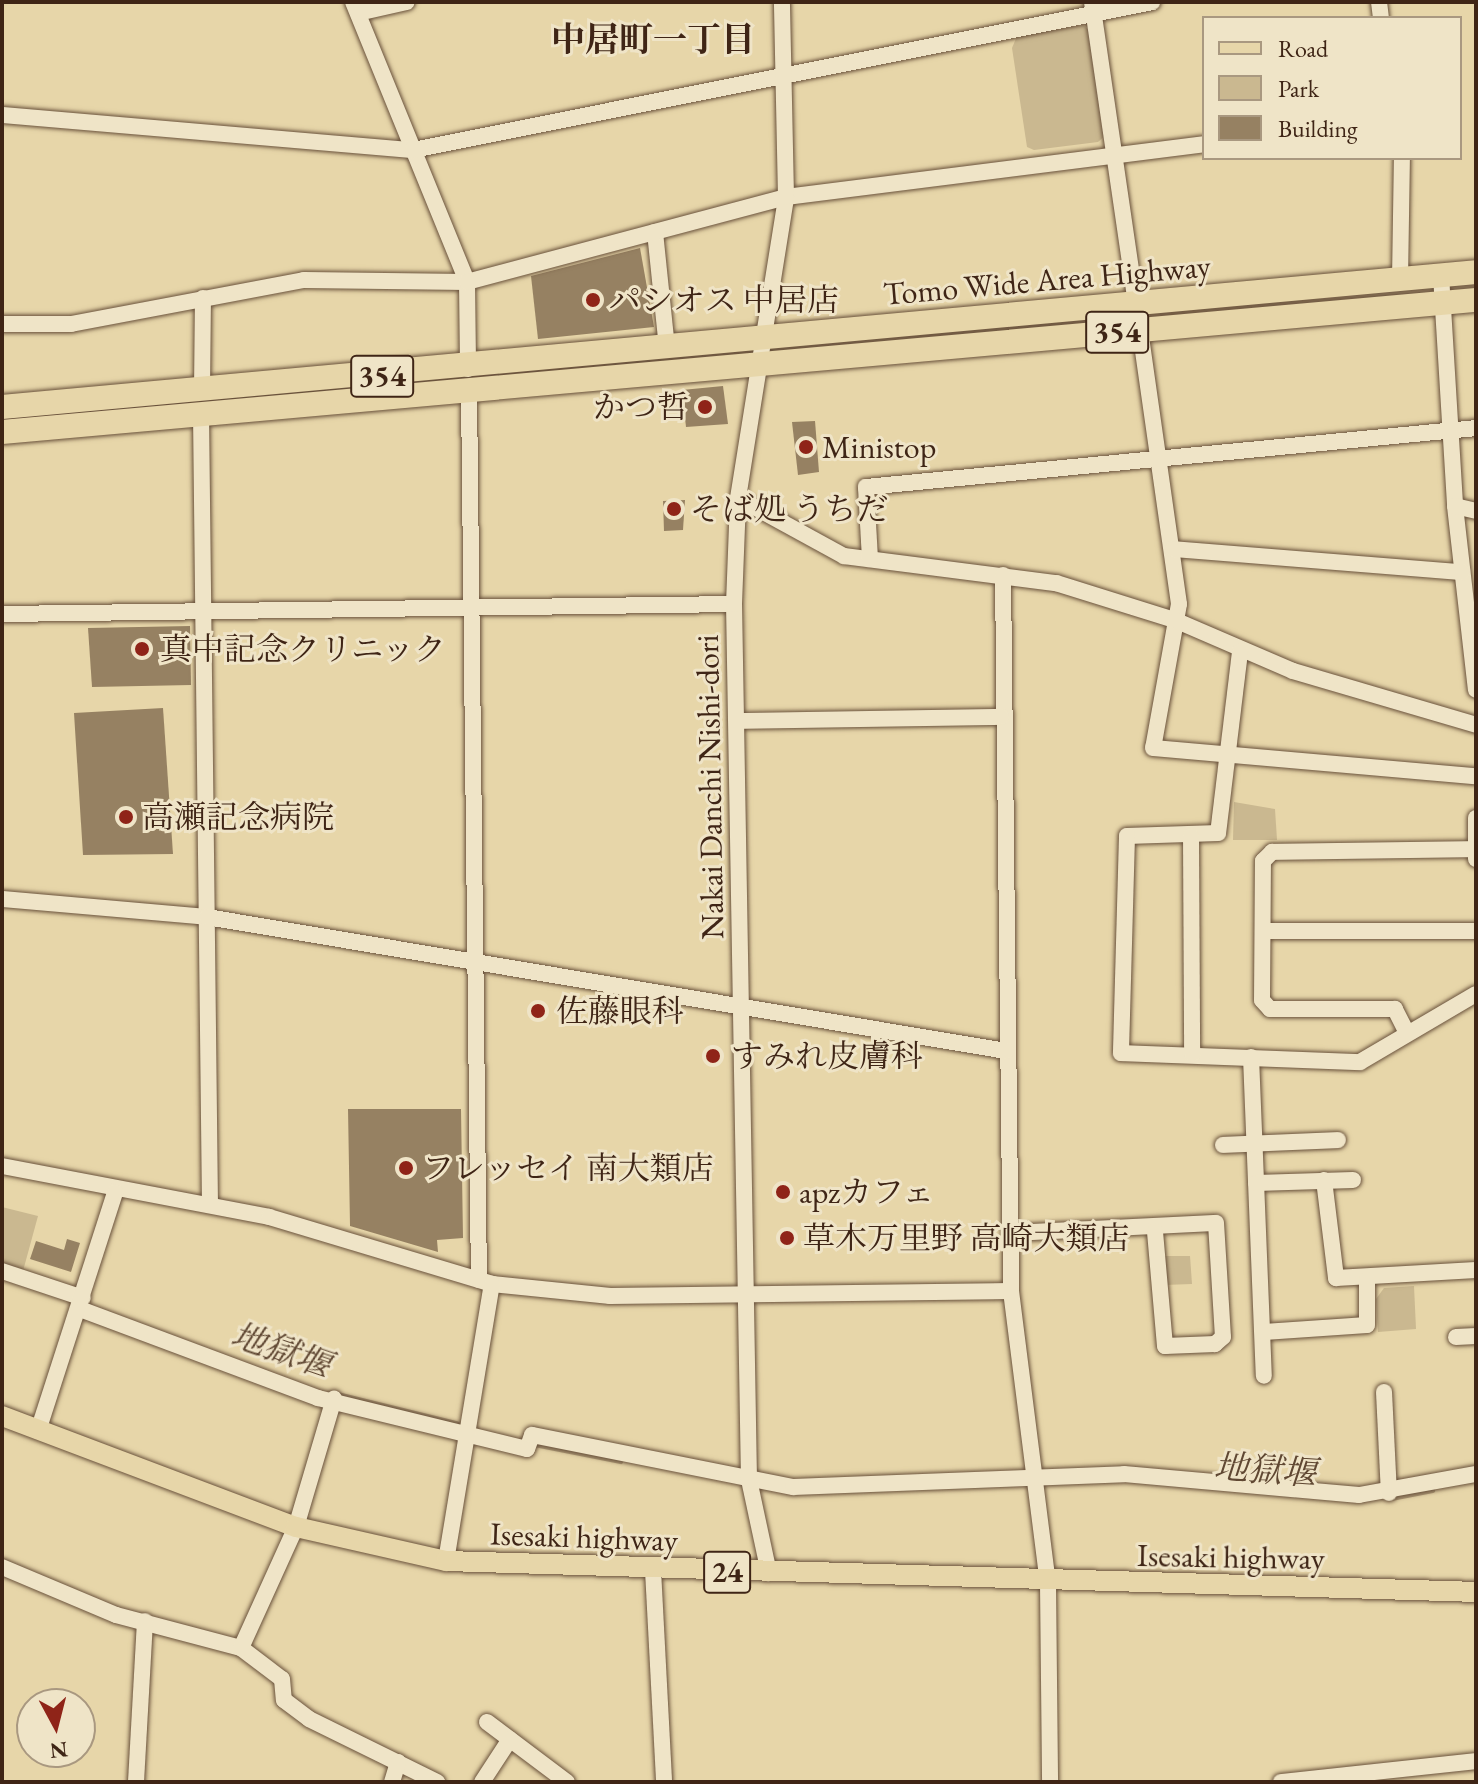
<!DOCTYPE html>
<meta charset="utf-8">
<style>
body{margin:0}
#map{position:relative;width:1478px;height:1784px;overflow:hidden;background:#e7d6a9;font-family:"EB Garamond","Noto Serif JP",serif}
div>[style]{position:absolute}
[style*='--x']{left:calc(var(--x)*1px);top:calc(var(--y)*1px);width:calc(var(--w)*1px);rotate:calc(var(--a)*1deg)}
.green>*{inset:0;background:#cab890}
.stream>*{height:5px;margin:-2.5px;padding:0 2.5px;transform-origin:2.5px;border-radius:2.5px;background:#ae9a77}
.building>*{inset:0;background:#968162}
.roads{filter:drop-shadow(0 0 2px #69513b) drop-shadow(0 0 2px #69513b)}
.minor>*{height:16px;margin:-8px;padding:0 8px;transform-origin:8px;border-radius:8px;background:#efe4c7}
.major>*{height:20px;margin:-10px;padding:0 10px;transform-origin:10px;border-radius:10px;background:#e7d6a9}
.highway>*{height:24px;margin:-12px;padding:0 12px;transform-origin:12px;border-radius:12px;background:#e7d6a9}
.dots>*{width:22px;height:22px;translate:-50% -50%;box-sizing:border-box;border:4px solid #efe4c7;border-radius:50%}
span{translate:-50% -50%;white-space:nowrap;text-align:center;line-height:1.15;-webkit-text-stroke:6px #efe4c7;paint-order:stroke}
.shield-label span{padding:2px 6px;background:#efe4c7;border:2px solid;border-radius:6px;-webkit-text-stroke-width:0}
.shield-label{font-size:30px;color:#3f2516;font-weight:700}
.street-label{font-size:32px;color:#3f2516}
.poi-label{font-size:32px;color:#3f2516}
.left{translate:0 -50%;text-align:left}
.right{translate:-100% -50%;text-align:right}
.neighbourhood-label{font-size:34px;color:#3f2516;font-weight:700}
.water-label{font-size:34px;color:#604833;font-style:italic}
.frame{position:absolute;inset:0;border:4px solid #3f2516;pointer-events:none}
.legend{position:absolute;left:1202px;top:16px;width:260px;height:144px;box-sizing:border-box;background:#efe4c7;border:2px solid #a99880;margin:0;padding:10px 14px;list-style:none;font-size:24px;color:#3f2516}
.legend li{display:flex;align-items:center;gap:16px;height:40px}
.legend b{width:40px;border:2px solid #a99880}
.north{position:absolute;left:16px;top:1688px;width:80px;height:80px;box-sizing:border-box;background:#efe4c7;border:2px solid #a99880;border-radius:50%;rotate:173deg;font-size:22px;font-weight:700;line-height:32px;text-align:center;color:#3f2516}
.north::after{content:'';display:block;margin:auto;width:28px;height:36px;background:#8f2418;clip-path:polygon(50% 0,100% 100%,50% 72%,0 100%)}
</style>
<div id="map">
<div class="green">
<i style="clip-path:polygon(1083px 25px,1092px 33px,1107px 134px,1098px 142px,1034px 150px,1027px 147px,1012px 48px,1017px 36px)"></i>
<i style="clip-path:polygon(1425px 292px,1426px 295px,1161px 320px,1159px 310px)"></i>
<i style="clip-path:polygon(1146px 311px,1147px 321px,799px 345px)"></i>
<i style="clip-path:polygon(1234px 802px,1275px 809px,1277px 840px,1233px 840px)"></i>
<i style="clip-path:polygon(2px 1207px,38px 1216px,23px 1271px,2px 1266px)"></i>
<i style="clip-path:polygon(1163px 1256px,1190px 1256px,1192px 1284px,1164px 1285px)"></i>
<i style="clip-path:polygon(1414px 1286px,1416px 1329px,1378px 1332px,1376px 1299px,1384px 1288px)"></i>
</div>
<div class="stream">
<i style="--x:333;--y:1393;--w:127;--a:13.7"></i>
<i style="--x:534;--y:1444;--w:88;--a:11.2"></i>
<i style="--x:1391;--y:1498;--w:42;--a:-11"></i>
</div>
<div class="building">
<i style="clip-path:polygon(640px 248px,654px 327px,538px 339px,531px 276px)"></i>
<i style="clip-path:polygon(723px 386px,728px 424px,686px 427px,682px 390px)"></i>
<i style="clip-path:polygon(815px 421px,819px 472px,798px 475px,792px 422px)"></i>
<i style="clip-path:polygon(685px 500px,683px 530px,664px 531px,663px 501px)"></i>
<i style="clip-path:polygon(190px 626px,191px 685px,92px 687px,88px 628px)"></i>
<i style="clip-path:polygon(163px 708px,173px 854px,83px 855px,74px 713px)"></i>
<i style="clip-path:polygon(348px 1109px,461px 1109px,463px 1238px,437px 1240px,438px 1252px,350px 1226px)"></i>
<i style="clip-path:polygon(67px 1239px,80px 1243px,71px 1272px,30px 1259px,36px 1241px,64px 1250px)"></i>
</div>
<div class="roads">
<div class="minor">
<i style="--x:353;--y:2;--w:302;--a:67.8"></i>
<i style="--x:467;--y:282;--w:87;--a:89.3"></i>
<i style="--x:1092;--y:2;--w:305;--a:81.7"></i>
<i style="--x:1379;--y:2;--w:16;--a:83"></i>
<i style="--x:358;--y:13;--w:50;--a:-12.7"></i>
<i style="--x:2;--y:115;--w:412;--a:4.9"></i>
<i style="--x:413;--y:150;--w:754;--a:-11.32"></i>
<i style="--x:655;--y:232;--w:117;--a:84.1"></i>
<i style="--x:1441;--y:275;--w:231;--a:86.5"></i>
<i style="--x:1455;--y:506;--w:185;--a:83.5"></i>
<i style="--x:1400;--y:280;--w:122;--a:-89.1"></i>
<i style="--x:2;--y:324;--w:69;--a:0"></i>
<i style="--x:71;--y:324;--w:237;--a:-10.7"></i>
<i style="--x:304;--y:280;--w:163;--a:0.7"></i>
<i style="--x:467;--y:282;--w:330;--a:-14.9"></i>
<i style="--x:786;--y:197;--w:421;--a:-7.2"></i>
<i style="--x:1140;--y:330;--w:277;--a:81.9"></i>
<i style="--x:1179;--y:604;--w:146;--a:100.2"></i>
<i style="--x:1153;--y:748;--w:324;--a:5"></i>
<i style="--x:202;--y:391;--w:93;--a:-89.4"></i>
<i style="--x:469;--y:391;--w:889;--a:89.36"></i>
<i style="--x:201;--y:413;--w:791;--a:89.35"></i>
<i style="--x:738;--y:498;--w:121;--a:28.7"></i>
<i style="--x:844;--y:556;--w:214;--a:7.3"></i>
<i style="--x:1056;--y:583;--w:127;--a:17.4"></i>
<i style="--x:1177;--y:621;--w:126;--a:23.3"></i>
<i style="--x:1293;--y:671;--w:191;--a:16.4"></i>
<i style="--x:1455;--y:506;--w:22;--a:13"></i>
<i style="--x:1173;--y:549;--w:290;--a:4.6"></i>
<i style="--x:870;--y:559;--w:72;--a:-93.2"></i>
<i style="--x:866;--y:487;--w:613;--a:-5.52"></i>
<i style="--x:1003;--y:575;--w:716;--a:89.36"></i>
<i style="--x:1011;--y:1291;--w:295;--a:82.8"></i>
<i style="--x:1048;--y:1584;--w:198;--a:89.4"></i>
<i style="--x:2;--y:614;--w:732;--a:-0.78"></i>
<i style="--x:1240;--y:652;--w:182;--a:96.9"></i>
<i style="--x:1218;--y:833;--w:91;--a:178.1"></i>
<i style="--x:1127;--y:836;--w:217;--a:91.6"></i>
<i style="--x:1121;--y:1053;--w:239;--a:2.2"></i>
<i style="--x:1360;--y:1062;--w:134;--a:-30.4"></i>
<i style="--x:737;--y:721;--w:264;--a:-0.9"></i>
<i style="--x:1476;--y:818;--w:41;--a:90"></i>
<i style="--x:1191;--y:836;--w:218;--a:89.7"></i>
<i style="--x:2;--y:899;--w:206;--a:5"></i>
<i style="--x:207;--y:917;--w:810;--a:9.52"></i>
<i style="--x:1263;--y:931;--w:213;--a:0"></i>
<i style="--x:1406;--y:1031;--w:25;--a:-117"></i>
<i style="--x:1395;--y:1009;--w:125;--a:180"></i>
<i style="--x:1270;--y:1009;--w:12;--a:-132"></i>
<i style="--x:1262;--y:1000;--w:139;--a:-89.6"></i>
<i style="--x:1263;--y:861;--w:13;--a:-45"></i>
<i style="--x:1272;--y:852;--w:203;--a:-0.8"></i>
<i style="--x:1251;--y:1057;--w:319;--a:87.7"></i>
<i style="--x:1223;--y:1145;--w:115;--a:-2.5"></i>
<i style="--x:2;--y:1166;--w:272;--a:10.8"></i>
<i style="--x:269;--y:1217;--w:233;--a:16.7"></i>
<i style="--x:492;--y:1284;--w:119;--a:5.8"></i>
<i style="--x:610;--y:1296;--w:401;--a:-0.7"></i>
<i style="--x:1324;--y:1180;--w:99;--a:83"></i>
<i style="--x:1336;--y:1278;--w:140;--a:-3.3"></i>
<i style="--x:1256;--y:1183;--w:97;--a:-1.8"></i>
<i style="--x:1010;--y:1233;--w:206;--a:-2.8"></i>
<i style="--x:1216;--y:1223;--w:114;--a:86.5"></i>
<i style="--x:1223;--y:1337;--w:11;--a:139"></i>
<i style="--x:1215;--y:1344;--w:50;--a:177.7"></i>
<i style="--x:1165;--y:1346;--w:115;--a:-95"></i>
<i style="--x:2;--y:1271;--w:85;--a:18.4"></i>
<i style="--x:80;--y:1309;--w:254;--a:20.5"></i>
<i style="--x:318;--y:1398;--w:215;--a:13.7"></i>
<i style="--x:527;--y:1449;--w:15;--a:-70"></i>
<i style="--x:532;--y:1435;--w:266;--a:11.3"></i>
<i style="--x:793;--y:1487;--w:331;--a:-2.2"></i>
<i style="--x:1124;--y:1474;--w:236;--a:5.1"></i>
<i style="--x:1359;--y:1495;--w:119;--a:-10.2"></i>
<i style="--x:1264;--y:1332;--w:103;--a:-3.9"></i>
<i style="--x:1367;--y:1325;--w:45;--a:-90"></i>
<i style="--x:1456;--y:1337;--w:20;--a:-3"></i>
<i style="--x:1384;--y:1392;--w:101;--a:87.2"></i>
<i style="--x:38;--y:1431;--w:251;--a:-72.1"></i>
<i style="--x:446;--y:1561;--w:281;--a:-80.6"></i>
<i style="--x:2;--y:1567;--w:124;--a:22.8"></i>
<i style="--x:116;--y:1615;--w:129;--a:14.8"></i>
<i style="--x:241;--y:1648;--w:51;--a:37.1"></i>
<i style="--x:282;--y:1679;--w:21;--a:85"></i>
<i style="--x:284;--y:1700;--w:31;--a:37"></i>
<i style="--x:309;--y:1719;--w:143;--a:26.2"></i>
<i style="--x:653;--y:1570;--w:212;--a:87"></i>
<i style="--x:769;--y:1573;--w:95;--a:-102.1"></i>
<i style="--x:749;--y:1480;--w:876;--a:-90.98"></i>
<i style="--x:734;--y:604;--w:106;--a:-87.8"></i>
<i style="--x:738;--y:498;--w:305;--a:-80.9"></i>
<i style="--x:786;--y:197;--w:195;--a:-91.2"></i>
<i style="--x:241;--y:1648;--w:133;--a:-65.6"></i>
<i style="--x:296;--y:1527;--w:134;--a:-73.5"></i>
<i style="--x:487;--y:1722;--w:100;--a:36.9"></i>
<i style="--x:136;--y:1782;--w:161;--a:-86.8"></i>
<i style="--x:392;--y:1782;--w:21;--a:-73"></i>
<i style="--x:482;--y:1782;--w:51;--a:-56.9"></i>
<i style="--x:1281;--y:1782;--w:196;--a:-6.1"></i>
</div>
<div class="major">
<i style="--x:2;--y:1416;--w:314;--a:20.7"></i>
<i style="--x:296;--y:1527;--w:154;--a:12.8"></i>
<i style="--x:446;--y:1561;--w:1030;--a:1.72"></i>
</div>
<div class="highway">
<i style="--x:2;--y:407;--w:1480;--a:-5.23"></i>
<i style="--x:2;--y:432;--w:1480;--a:-5.12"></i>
</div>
</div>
<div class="dots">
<i style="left:593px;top:300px;background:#8f2418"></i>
<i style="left:705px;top:407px;background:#8f2418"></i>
<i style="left:806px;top:447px;background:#8f2418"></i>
<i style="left:674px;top:509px;background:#8f2418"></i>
<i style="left:142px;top:649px;background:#8f2418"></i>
<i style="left:126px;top:817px;background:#8f2418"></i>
<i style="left:538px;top:1011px;background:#8f2418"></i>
<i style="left:713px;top:1056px;background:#8f2418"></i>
<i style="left:406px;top:1168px;background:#8f2418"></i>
<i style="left:783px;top:1192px;background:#8f2418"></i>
<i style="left:787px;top:1238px;background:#8f2418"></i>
</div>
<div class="shield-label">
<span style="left:1117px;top:332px">354</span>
<span style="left:382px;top:376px">354</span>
<span style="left:727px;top:1572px">24</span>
</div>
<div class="street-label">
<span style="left:1047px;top:280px;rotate:-5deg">Tomo Wide Area Highway</span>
<span style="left:710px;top:787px;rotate:-91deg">Nakai Danchi Nishi-dori</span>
<span style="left:584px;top:1537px;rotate:2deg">Isesaki highway</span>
<span style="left:1231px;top:1557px;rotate:1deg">Isesaki highway</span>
</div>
<div class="poi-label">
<span class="left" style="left:609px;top:300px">パシオス 中居店</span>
<span class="right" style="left:689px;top:407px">かつ哲</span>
<span class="left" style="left:822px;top:447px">Ministop</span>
<span class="left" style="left:690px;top:509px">そば処 うちだ</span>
<span class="left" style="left:160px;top:649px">真中記念クリニック</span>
<span class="left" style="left:142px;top:817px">高瀬記念病院</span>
<span class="left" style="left:556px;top:1011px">佐藤眼科</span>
<span class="left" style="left:731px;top:1056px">すみれ皮膚科</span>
<span class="left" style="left:422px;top:1168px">フレッセイ 南大類店</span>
<span class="left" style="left:799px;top:1192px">apzカフェ</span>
<span class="left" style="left:803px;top:1238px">草木万里野 高崎大類店</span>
</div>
<div class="neighbourhood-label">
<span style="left:653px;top:40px">中居町一丁目</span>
</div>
<div class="water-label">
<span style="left:281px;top:1350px;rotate:19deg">地獄堰</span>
<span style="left:1265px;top:1470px;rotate:4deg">地獄堰</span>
</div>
<div class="frame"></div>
<ul class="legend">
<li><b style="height:10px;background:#e7d6a9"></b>Road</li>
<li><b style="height:22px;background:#cab890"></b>Park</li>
<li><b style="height:22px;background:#968162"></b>Building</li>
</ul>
<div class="north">N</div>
</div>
